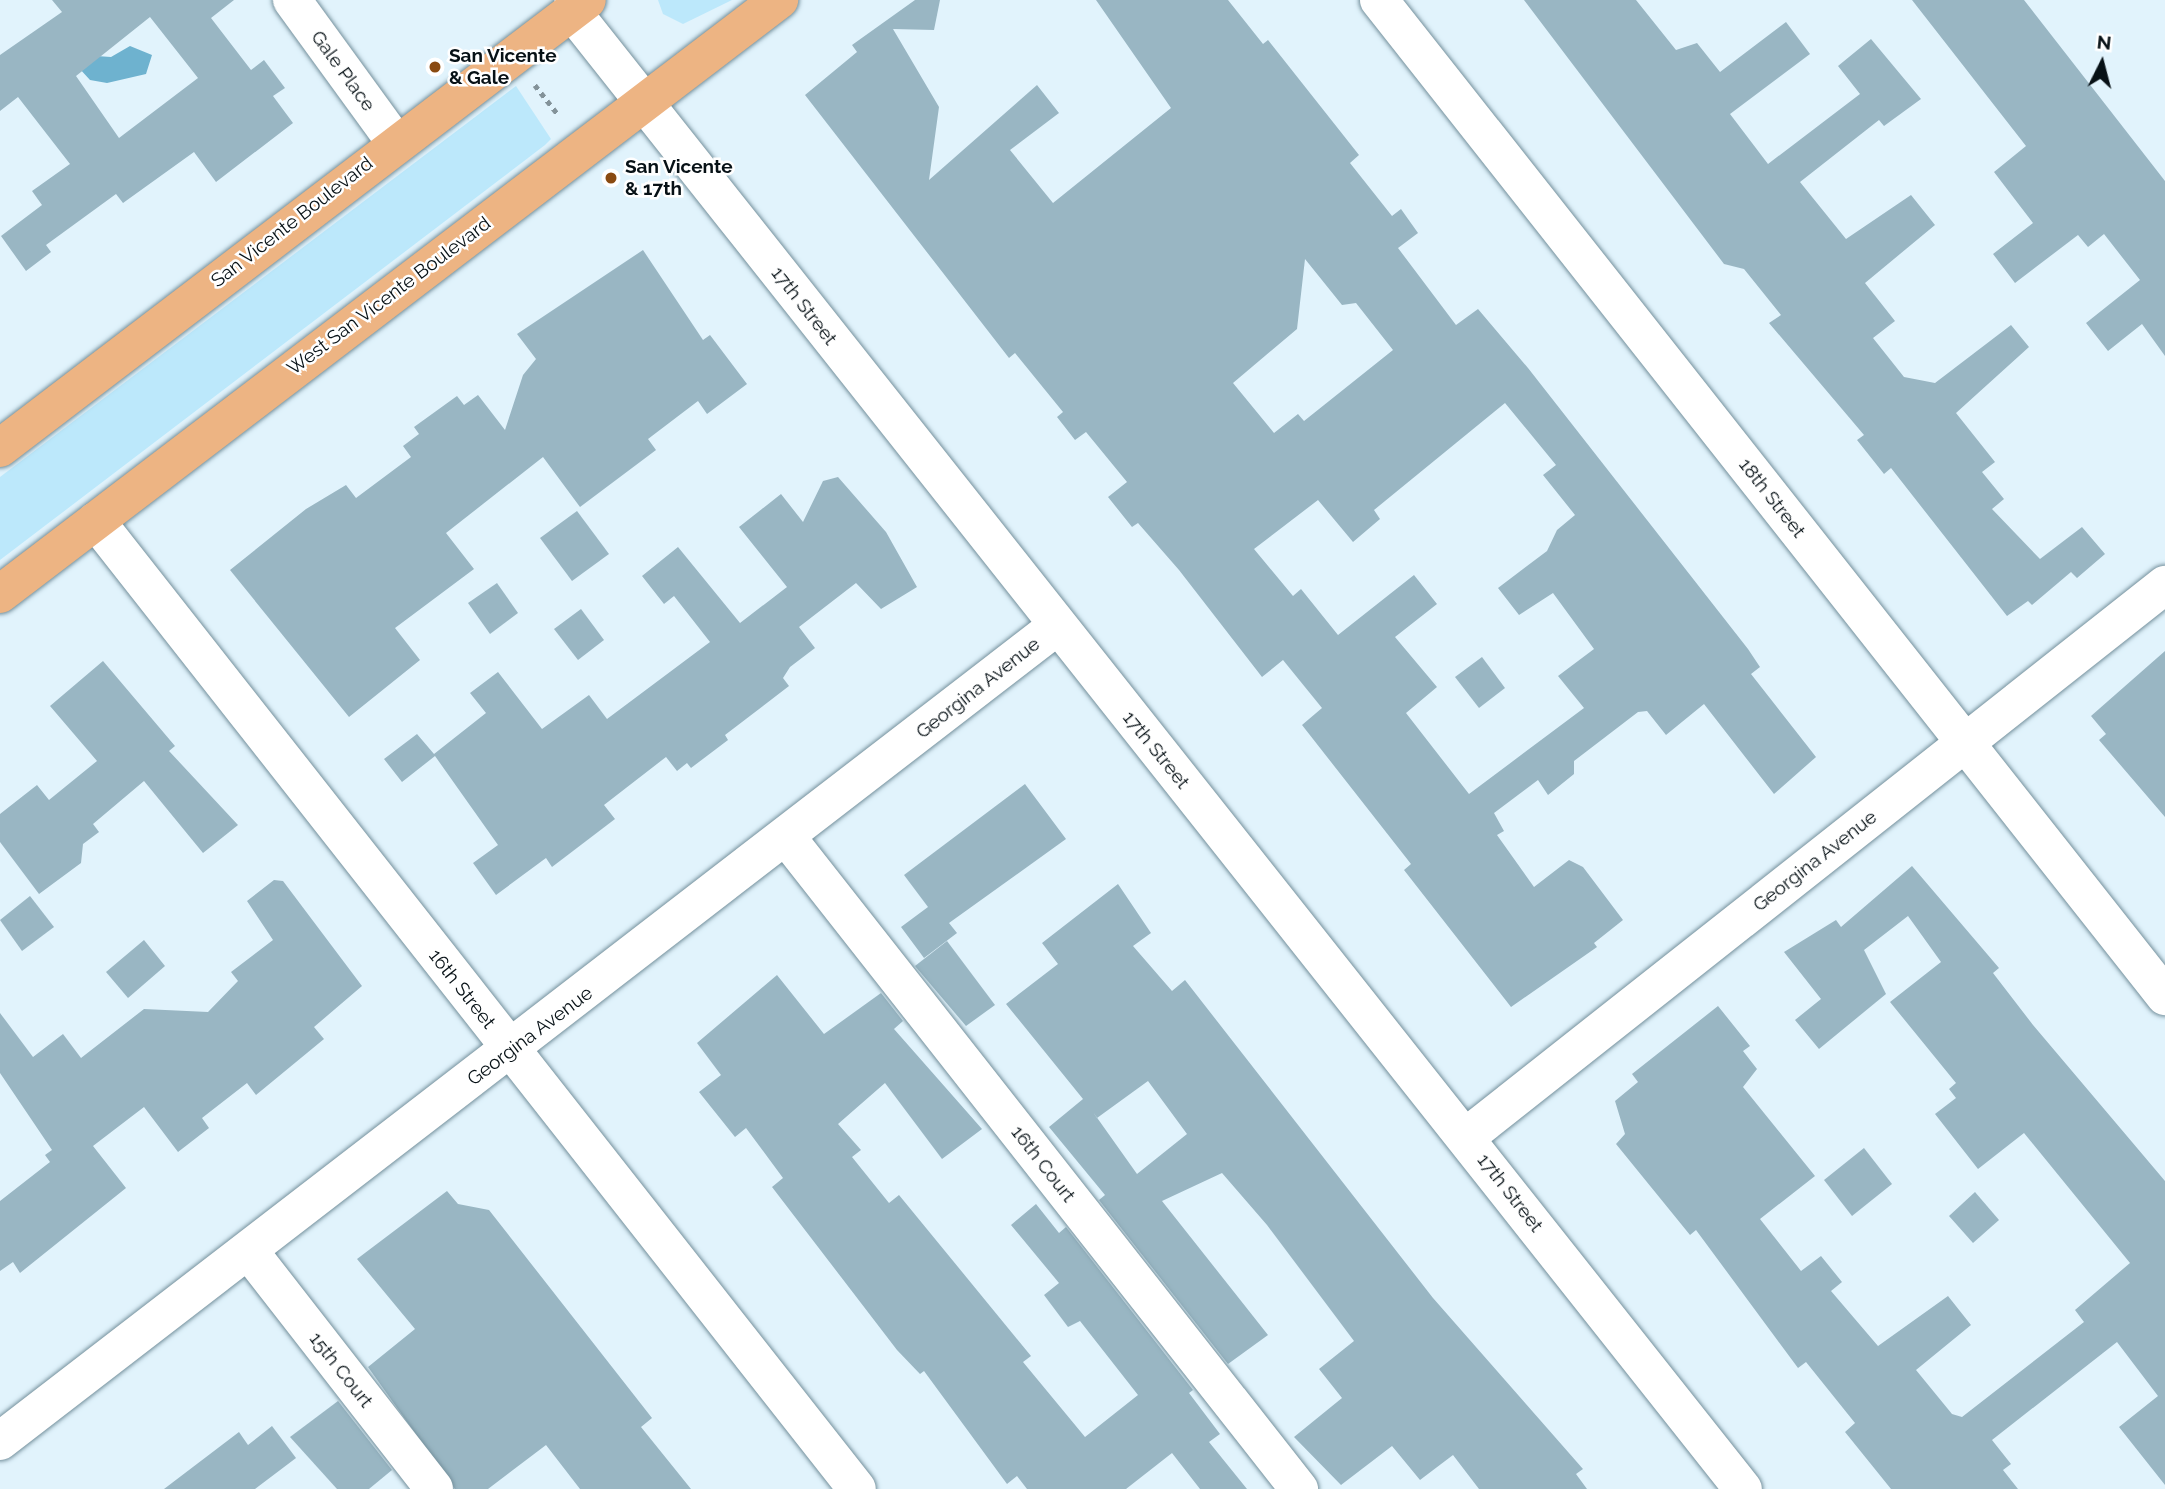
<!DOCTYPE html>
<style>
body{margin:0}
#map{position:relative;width:2165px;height:1489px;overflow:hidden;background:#e1f3fc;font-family:Raleway,sans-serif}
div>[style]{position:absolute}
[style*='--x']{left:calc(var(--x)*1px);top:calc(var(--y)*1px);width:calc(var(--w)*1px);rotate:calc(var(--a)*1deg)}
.green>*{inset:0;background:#bce8fb}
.water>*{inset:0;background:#6eb2cf}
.building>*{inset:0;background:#99b6c3}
.path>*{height:4.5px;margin-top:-2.25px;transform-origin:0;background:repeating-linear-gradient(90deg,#839299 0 5px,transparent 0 10px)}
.roads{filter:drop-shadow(0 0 2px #74909c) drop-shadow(0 0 2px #74909c)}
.minor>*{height:38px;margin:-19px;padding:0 19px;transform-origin:19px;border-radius:19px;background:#fff}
.major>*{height:38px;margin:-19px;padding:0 19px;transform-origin:19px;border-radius:19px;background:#edb483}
.dots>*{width:19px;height:19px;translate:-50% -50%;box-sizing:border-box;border:4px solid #fff;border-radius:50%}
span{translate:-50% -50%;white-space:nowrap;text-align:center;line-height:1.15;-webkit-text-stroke:5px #fff;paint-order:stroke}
.poi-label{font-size:19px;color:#071116;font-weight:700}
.left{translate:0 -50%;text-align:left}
.street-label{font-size:19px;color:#071116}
.north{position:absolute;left:2067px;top:28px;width:70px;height:70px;-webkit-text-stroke:5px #fff;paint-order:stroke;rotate:6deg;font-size:19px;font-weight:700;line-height:28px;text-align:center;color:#071116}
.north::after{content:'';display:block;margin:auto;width:24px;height:32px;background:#071116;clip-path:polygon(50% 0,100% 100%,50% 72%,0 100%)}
</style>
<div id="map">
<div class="green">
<i style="clip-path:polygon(658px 0,732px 0,683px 24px,663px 14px)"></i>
<i style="clip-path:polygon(516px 86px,551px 139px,545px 145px,0 560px,0 477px)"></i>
</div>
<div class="water">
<i style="clip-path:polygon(130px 46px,152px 55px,146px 74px,107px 83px,90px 80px,79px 68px,82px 55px,111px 57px)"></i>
</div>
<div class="building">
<i style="clip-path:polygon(evenodd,52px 0,234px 0,211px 18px,251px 70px,264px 60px,285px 88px,273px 96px,293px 123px,216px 182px,194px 152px,123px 203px,116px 194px,46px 245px,51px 252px,26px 271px,1px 236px,42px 205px,32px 191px,70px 164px,18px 97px,0 111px,0 55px,62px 12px,52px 0,150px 17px,198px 78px,119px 138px,76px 76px,150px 17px)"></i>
<i style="clip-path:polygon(evenodd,915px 0,940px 0,934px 30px,893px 29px,939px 107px,929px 180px,1037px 85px,1059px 113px,1010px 150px,1053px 203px,1171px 108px,1096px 0,1228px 0,1263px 44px,1268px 40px,1359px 155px,1350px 163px,1392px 216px,1401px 209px,1418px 233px,1398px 248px,1456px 325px,1478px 309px,1528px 368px,1748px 649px,1760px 667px,1751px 674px,1816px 757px,1774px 794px,1704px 704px,1666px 735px,1647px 711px,1638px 712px,1574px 761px,1574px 774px,1548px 795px,1538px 780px,1494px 813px,1504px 831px,1497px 835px,1534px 887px,1569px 860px,1583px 867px,1623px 920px,1594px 943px,1597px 947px,1511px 1007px,1404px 870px,1411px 864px,1302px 725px,1322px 708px,1283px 660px,1262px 677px,1179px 570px,1138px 523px,1132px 527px,1108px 497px,1127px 482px,1086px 432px,1075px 440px,1057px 417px,1063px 412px,1015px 353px,1009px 358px,805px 95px,857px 52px,852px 45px,915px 0,1305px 259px,1342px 305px,1356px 303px,1393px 350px,1304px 421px,1298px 414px,1274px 433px,1233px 383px,1297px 329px,1305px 259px,915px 0,1505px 403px,1556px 465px,1543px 475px,1575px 515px,1557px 530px,1547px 551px,1498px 588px,1519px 615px,1553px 593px,1594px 649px,1558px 676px,1584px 708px,1469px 794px,1406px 713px,1437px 687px,1395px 637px,1437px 604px,1414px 575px,1338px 635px,1301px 589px,1293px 596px,1254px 549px,1318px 500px,1353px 542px,1380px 519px,1374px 510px,1505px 403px)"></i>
<i style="clip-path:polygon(1524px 0,1636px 0,1676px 50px,1697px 43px,1720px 72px,1786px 22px,1810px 54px,1730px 114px,1768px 164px,1860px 94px,1838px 66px,1871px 39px,1921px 99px,1884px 126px,1879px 120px,1800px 182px,1846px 239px,1911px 195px,1935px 225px,1865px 283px,1895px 321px,1873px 338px,1904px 377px,1935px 383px,2011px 325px,2029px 347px,1956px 413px,1995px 462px,1982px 472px,2004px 499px,1992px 509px,2040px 559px,2082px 527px,2105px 554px,2077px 578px,2071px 572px,2032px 605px,2028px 601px,2007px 616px,1891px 468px,1884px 474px,1857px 440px,1864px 435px,1769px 323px,1781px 315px,1744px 269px,1724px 264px)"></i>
<i style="clip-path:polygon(1912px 0,2024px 0,2165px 181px,2165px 356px,2142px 324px,2108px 351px,2086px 323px,2140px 280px,2104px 234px,2088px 247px,2078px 235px,2015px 283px,1993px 254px,2033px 223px,1994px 172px,2026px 146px)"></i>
<i style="clip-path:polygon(643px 250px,703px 340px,710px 335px,747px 384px,707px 414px,698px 401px,648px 439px,656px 450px,580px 507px,543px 457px,446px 533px,474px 569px,395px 628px,420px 660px,349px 717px,230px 570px,306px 509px,346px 485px,356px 498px,411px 457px,403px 446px,419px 434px,414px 427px,457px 396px,464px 405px,478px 395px,505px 430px,523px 375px,536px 359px,517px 334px)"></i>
<i style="clip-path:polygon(838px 477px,886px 532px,917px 587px,881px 609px,856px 583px,799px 627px,815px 648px,790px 667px,783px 678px,789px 686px,725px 735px,728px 740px,691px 768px,687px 763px,677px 771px,666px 757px,604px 805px,615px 819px,552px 867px,546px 858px,496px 895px,473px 863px,498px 845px,435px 756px,402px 782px,384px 759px,417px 734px,434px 754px,486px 713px,470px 693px,498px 672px,542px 729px,589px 695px,607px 719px,710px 642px,674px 596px,664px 604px,642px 576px,678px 547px,740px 623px,787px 587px,739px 527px,781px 494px,803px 522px,823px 481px)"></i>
<i style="clip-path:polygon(577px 511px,609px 554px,572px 581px,540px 538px)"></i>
<i style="clip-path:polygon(497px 583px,518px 613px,490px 634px,468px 603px)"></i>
<i style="clip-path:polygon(581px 609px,604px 640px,578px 660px,554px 629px)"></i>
<i style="clip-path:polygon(2165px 651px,2165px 817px,2099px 740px,2106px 734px,2091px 716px)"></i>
<i style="clip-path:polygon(1482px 657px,1505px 688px,1479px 708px,1455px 677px)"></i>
<i style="clip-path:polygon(103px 661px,175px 746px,169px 751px,238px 825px,203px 853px,144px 781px,93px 824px,99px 832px,83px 844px,81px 863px,39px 894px,0 842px,0 814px,37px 785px,49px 800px,97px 761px,50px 706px)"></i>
<i style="clip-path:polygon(1025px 784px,1066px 839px,949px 923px,957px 933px,924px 958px,901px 927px,928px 907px,904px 875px)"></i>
<i style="clip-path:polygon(1912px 866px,1999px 968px,1993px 973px,2033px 1025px,2165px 1181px,2165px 1485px,2119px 1427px,2158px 1396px,2117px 1342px,1992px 1440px,2011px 1464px,2003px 1470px,2018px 1489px,1891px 1489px,1845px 1432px,1855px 1423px,1806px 1362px,1798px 1368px,1696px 1230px,1690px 1235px,1616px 1144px,1625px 1134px,1615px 1101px,1638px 1082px,1632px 1074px,1718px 1006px,1750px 1046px,1743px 1051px,1757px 1069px,1743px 1087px,1815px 1176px,1760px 1219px,1801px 1271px,1821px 1256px,1842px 1282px,1831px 1291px,1878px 1346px,1948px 1296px,1971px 1325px,1916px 1370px,1952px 1414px,1962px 1417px,2084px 1322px,2075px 1310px,2130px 1263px,2024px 1133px,1978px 1169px,1935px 1114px,1956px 1098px,1949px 1089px,1956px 1083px,1890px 1002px,1941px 962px,1908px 916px,1864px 950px,1886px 994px,1819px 1049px,1795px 1020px,1821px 999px,1784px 952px,1836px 920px,1841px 927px)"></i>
<i style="clip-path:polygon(274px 880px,283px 881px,362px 986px,314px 1027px,324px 1039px,256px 1095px,247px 1083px,202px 1118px,209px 1128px,178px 1152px,144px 1107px,93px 1146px,126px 1188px,20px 1273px,13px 1262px,0 1271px,0 1201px,50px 1162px,45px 1155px,52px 1150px,0 1073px,0 1013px,33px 1057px,63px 1034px,81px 1058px,144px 1009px,208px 1012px,238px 981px,231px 972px,273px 940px,247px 901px)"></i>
<i style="clip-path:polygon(evenodd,1118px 884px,1151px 933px,1133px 946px,1172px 991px,1185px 980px,1433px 1298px,1583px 1469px,1576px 1474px,1587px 1489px,1479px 1489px,1453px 1455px,1420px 1480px,1392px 1446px,1341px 1485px,1294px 1437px,1342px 1398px,1319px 1369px,1354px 1341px,1267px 1225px,1222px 1173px,1162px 1201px,1268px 1335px,1228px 1364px,1099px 1200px,1105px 1195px,1049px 1127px,1083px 1099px,1006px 1004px,1058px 964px,1042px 943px,1118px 884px,1148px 1081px,1187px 1134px,1137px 1174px,1093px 1112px,1097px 1118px,1148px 1081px)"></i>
<i style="clip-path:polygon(30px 896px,54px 927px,22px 951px,0 920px)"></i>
<i style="clip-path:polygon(144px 940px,165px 966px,128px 998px,106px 972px)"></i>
<i style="clip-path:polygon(947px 941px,995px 1005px,966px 1026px,915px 966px)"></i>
<i style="clip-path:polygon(777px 975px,824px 1034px,881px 993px,903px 1021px,894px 1029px,982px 1129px,942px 1159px,885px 1083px,838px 1124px,861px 1150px,852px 1157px,889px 1203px,899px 1195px,1031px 1356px,1023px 1362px,1085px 1437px,1138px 1395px,1080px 1321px,1068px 1327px,1044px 1295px,1059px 1283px,1011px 1225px,1036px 1204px,1059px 1233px,1066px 1227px,1193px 1390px,1189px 1393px,1220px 1434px,1209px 1442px,1247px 1489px,1200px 1489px,1172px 1453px,1126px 1489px,1027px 1489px,1017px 1476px,1007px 1484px,924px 1371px,920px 1374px,897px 1350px,772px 1187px,783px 1178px,746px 1128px,735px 1137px,699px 1092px,721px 1075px,697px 1043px)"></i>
<i style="clip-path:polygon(1864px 1148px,1892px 1184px,1852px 1216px,1824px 1180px)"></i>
<i style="clip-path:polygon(447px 1191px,458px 1204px,489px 1210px,652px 1418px,641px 1427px,691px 1489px,580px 1489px,546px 1445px,488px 1489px,455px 1489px,368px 1367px,415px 1329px,357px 1259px)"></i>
<i style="clip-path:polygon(1975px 1192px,1999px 1220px,1973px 1243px,1949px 1216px)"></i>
<i style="clip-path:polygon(338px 1401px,392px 1470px,369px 1489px,337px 1489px,290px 1437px)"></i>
<i style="clip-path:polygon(272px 1426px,296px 1458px,255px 1489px,164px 1489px,239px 1432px,248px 1445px)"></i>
</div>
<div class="path">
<i style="--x:535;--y:85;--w:37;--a:52"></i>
</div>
<div class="roads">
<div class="minor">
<i style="--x:292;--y:0;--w:175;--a:54"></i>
<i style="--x:1379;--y:0;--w:1269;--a:51.72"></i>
<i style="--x:571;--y:10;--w:1887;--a:51.61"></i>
<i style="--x:96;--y:521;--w:1231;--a:51.83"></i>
<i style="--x:788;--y:839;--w:827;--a:51.83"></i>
<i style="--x:1466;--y:1137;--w:891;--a:-38.3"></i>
<i style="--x:249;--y:1251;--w:301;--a:52.1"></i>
<i style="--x:0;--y:1441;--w:1335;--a:-37.63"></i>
</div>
<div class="major">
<i style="--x:0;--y:448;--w:738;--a:-37.35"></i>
<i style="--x:0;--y:594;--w:980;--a:-37.33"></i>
</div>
</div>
<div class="dots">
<i style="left:435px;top:67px;background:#894a11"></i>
<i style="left:611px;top:178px;background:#894a11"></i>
</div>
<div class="poi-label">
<span class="left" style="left:449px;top:67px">San Vicente<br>&amp; Gale</span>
<span class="left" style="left:625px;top:178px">San Vicente<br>&amp; 17th</span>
</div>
<div class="street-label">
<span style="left:343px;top:71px;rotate:54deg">Gale Place</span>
<span style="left:292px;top:222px;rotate:-38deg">San Vicente Boulevard</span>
<span style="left:389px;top:296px;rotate:-37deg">West San Vicente Boulevard</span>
<span style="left:804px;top:306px;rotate:52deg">17th Street</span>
<span style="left:1772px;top:498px;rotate:52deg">18th Street</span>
<span style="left:978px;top:688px;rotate:-38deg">Georgina Avenue</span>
<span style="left:1156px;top:750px;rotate:51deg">17th Street</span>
<span style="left:1815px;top:861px;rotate:-38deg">Georgina Avenue</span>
<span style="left:462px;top:989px;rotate:52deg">16th Street</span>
<span style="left:530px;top:1036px;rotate:-37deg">Georgina Avenue</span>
<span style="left:1043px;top:1164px;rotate:52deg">16th Court</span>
<span style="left:1510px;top:1193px;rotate:52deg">17th Street</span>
<span style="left:341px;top:1370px;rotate:52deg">15th Court</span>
</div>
<div class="north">N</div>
</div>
